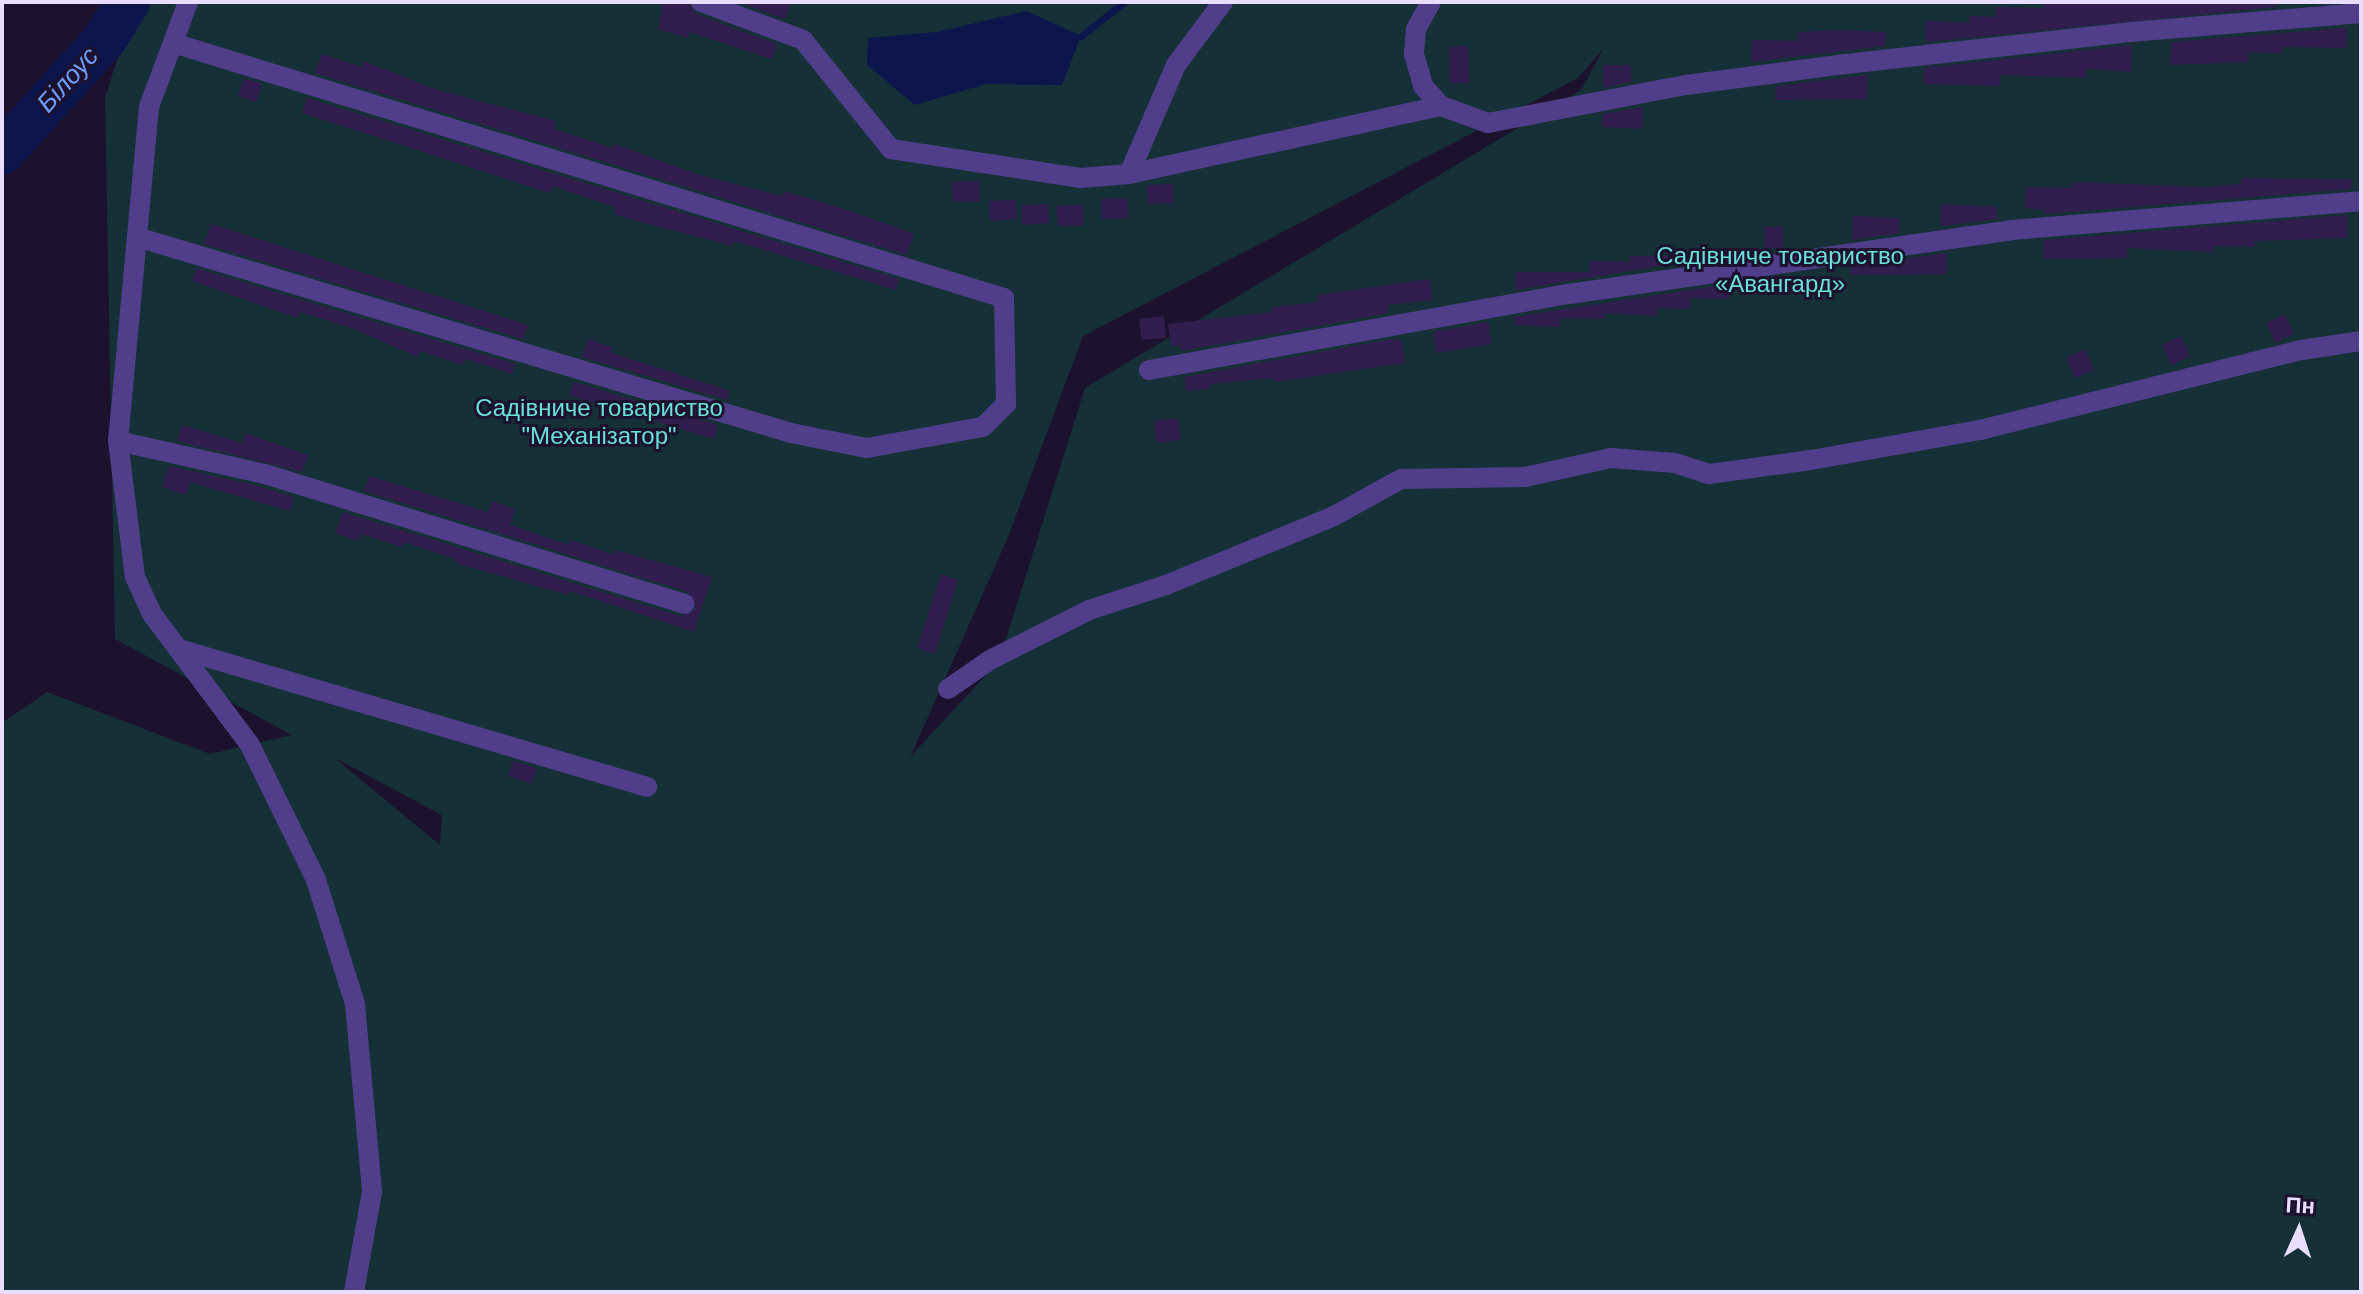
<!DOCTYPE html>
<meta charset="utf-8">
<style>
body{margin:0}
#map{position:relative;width:2363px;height:1294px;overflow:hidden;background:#1c122d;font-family:Arial,sans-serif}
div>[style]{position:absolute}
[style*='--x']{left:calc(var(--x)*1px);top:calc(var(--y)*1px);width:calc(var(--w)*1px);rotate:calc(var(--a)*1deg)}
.green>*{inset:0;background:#153137}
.water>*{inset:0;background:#0c154c}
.stream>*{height:7px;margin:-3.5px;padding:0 3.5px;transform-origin:3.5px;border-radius:3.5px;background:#0c154c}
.river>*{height:44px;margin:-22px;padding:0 22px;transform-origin:22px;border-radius:22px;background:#0c154c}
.building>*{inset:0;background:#321e4e}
.street>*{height:20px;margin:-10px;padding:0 10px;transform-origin:10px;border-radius:10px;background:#513e8b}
span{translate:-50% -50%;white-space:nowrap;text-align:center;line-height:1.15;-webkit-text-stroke:6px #1c122d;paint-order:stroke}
.park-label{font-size:24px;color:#68e1dc}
.water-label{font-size:26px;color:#6d9cfe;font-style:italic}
.frame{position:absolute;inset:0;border:4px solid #e9deff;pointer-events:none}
.north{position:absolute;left:2259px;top:1190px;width:80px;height:80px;-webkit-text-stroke:6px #1c122d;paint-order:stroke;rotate:3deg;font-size:22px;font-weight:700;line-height:32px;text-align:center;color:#e9deff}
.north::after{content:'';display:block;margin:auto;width:28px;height:36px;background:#e9deff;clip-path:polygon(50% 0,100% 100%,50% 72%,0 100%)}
</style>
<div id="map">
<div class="green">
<i style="clip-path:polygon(evenodd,135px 2px,2361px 2px,2361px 1292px,2px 1292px,2px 723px,47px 692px,210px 754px,292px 735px,115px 639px,105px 98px,135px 2px,1604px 48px,1581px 90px,1085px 388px,999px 661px,910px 757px,1008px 537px,1083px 336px,1578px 78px,1604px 48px,135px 2px,337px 759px,442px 815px,440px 845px,337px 760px,337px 759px)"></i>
</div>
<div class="water">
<i style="clip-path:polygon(1027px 11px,1081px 36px,1062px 85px,986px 84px,915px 105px,867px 65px,868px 38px,937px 32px)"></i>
</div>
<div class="stream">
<i style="--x:1081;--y:36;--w:55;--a:-38.3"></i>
</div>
<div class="river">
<i style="--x:2;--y:153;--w:154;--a:-47.9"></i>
<i style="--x:105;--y:39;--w:44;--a:-58.1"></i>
</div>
<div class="building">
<i style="clip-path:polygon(663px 2px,688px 2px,696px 14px,777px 44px,772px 59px,690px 32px,688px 38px,658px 29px)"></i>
<i style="clip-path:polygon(738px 2px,791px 2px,785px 19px)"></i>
<i style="clip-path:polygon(2083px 2px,2276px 2px,2276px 7px,1925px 42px,1926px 21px,1969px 23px,1969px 16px,1996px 17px,1996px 7px,2044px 8px,2044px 3px)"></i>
<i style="clip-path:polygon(2347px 28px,2346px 48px,2282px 47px,2282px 54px,2249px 52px,2248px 62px,2170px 65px,2171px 42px)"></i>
<i style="clip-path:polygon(1838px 30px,1886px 32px,1885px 46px,1751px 62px,1752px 40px,1798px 41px,1798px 32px)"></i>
<i style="clip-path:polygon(2132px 45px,2131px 72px,2086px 69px,2086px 78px,2000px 75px,2000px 86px,1924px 84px,1924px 68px)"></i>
<i style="clip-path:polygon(1468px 46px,1470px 83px,1450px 83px,1449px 47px)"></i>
<i style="clip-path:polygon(322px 54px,362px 67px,363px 61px,438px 90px,556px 121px,554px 129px,613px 148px,615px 144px,696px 174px,782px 196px,784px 191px,848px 210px,914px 234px,907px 255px,315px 73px)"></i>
<i style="clip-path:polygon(1603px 65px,1631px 65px,1631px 82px,1603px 88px)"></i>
<i style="clip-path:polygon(1868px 75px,1867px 99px,1775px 100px,1776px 86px)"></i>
<i style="clip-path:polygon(244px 78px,262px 84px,256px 102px,238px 96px)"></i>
<i style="clip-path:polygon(307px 98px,899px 279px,896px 290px,734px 241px,733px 246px,637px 221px,614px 214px,616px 207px,553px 186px,550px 193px,302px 113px)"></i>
<i style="clip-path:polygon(1643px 107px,1642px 129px,1602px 127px,1603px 114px)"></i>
<i style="clip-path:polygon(2241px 178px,2352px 179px,2351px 189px,2045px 214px,2045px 210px,2025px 208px,2026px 187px,2072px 188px,2072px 182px,2205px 187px,2241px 184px)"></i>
<i style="clip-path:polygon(979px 181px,980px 201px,953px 202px,952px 182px)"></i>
<i style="clip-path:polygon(1173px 184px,1174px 203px,1148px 204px,1147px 185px)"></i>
<i style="clip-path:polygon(1127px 198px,1128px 218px,1102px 219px,1101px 199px)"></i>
<i style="clip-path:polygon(1016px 200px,1017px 219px,990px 221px,989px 201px)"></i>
<i style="clip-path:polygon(1048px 204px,1049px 223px,1022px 225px,1022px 205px)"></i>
<i style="clip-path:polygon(1941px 204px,1997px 207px,1997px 219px,1940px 226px)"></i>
<i style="clip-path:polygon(1083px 205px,1084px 225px,1058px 226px,1056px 206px)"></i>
<i style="clip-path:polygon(2348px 215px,2347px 238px,2255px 241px,2255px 247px,2213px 246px,2213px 252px,2127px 248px,2127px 258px,2043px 259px,2044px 240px)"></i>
<i style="clip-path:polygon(1853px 216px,1900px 218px,1899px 233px,1852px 240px)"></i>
<i style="clip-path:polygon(211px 224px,528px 325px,523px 339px,204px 244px)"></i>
<i style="clip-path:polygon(1765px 226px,1783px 227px,1783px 249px,1764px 248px)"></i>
<i style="clip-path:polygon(1947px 253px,1946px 274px,1850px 275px,1851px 266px)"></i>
<i style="clip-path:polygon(1630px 256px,1719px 256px,1515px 290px,1516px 272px,1589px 272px,1590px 261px,1630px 262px)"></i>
<i style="clip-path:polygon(196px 268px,515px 364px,512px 374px,465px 359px,463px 365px,420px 351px,418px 357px,354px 329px,300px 312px,298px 318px,192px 281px)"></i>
<i style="clip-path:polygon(1430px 279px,1432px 300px,1388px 305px,1388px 313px,1181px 351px,1181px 345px,1171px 346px,1168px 324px,1272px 312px,1272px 307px,1318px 302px,1317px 295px)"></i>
<i style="clip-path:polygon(1729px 284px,1729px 299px,1690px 298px,1690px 309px,1657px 308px,1657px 316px,1605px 313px,1605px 319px,1561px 318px,1560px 327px,1514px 325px,1514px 317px)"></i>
<i style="clip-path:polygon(2285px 314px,2294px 334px,2275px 343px,2266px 323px)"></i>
<i style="clip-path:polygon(1164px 316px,1166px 338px,1142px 340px,1139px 319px)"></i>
<i style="clip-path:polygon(1489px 322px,1491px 344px,1436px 353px,1433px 332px)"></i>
<i style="clip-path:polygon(2181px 336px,2190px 356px,2171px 365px,2162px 345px)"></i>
<i style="clip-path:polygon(588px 339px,612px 347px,610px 352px,730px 391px,727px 400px,582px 357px)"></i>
<i style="clip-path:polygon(1391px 339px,1402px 341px,1405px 363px,1274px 382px,1273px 378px,1210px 384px,1210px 389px,1186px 391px,1184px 377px)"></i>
<i style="clip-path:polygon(2085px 349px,2094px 370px,2075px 378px,2066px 358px)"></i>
<i style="clip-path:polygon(574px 382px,718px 425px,714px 439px,569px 395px)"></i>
<i style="clip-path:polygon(1178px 418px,1181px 440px,1156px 443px,1154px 421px)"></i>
<i style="clip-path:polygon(182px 425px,242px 443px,245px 433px,308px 455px,302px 472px,177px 441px)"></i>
<i style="clip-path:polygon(169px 466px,262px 487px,294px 497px,290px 511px,190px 482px,186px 495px,162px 487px)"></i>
<i style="clip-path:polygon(369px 476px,488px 512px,492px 501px,515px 509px,510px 525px,569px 545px,570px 540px,615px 555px,616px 550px,712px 577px,694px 632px,570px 591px,568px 595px,455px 563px,456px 559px,404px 542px,402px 547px,361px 534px,359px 541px,335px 533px,343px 512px,680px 616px,696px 609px,688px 592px,364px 491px)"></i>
<i style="clip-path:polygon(941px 574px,958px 580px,935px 654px,917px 648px)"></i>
<i style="clip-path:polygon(513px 761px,537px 768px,532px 784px,508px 776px)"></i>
</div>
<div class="street">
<i style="--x:188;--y:2;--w:112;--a:110.4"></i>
<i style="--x:149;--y:107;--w:335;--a:95.3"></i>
<i style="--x:118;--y:441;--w:137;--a:82.9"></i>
<i style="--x:135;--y:577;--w:41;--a:65.3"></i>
<i style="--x:152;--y:614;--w:164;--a:53.2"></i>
<i style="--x:250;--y:745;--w:150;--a:63.9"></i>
<i style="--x:316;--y:880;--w:130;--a:72.5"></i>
<i style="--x:355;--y:1004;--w:189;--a:84.8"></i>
<i style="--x:372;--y:1192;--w:102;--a:100.2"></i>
<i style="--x:701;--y:2;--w:109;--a:20.4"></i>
<i style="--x:803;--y:40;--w:140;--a:51.1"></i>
<i style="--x:891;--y:149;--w:191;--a:8.7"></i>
<i style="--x:1080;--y:178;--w:49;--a:-4.7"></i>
<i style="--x:1129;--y:174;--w:119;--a:-66.7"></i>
<i style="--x:1176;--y:65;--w:79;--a:-53.3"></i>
<i style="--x:1431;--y:2;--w:31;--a:119"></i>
<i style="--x:1416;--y:29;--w:25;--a:95"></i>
<i style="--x:1414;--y:54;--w:33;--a:74"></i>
<i style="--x:1423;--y:86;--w:27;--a:48"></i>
<i style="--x:1441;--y:106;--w:50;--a:19.9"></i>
<i style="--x:1488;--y:123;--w:202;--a:-10.9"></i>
<i style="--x:1686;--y:85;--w:152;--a:-7.5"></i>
<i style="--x:1837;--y:65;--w:295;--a:-6.4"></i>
<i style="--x:2130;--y:32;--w:232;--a:-4.7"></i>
<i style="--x:1129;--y:174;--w:319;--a:-12.3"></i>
<i style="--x:137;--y:237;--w:683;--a:16.68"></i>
<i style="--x:791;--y:433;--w:77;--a:11.2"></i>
<i style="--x:867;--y:448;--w:118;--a:-10.3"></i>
<i style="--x:983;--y:427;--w:33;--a:-45"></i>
<i style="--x:1006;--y:404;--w:106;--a:-91.1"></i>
<i style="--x:1004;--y:298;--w:869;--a:-162.94"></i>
<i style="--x:1149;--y:370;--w:427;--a:-10.3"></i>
<i style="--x:1569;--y:294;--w:447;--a:-8.2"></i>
<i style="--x:2011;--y:230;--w:351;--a:-4.7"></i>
<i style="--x:118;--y:441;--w:151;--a:12.7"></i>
<i style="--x:265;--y:474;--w:439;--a:17.2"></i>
<i style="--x:179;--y:649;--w:488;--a:16.4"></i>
<i style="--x:948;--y:689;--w:51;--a:-34.6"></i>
<i style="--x:990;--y:660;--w:111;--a:-26.8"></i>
<i style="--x:1089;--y:610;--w:81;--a:-18"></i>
<i style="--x:1166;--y:585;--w:182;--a:-22.3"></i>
<i style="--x:1334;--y:516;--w:77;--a:-28.9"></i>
<i style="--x:1401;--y:479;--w:124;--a:-0.9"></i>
<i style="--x:1525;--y:477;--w:88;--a:-12.5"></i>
<i style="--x:1611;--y:458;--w:64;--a:4.5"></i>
<i style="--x:1675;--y:463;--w:36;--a:18"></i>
<i style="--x:1709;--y:474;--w:103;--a:-7.8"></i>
<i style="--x:1811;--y:460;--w:172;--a:-10.1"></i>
<i style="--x:1980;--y:430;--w:332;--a:-14"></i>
<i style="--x:2302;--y:350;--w:60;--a:-8.7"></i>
</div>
<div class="park-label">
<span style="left:1780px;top:270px">Садівниче товариство<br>«Авангард»</span>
<span style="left:599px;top:422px">Садівниче товариство<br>"Механізатор"</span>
</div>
<div class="water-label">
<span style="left:68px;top:80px;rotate:-48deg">Білоус</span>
</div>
<div class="frame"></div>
<div class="north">Пн</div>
</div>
